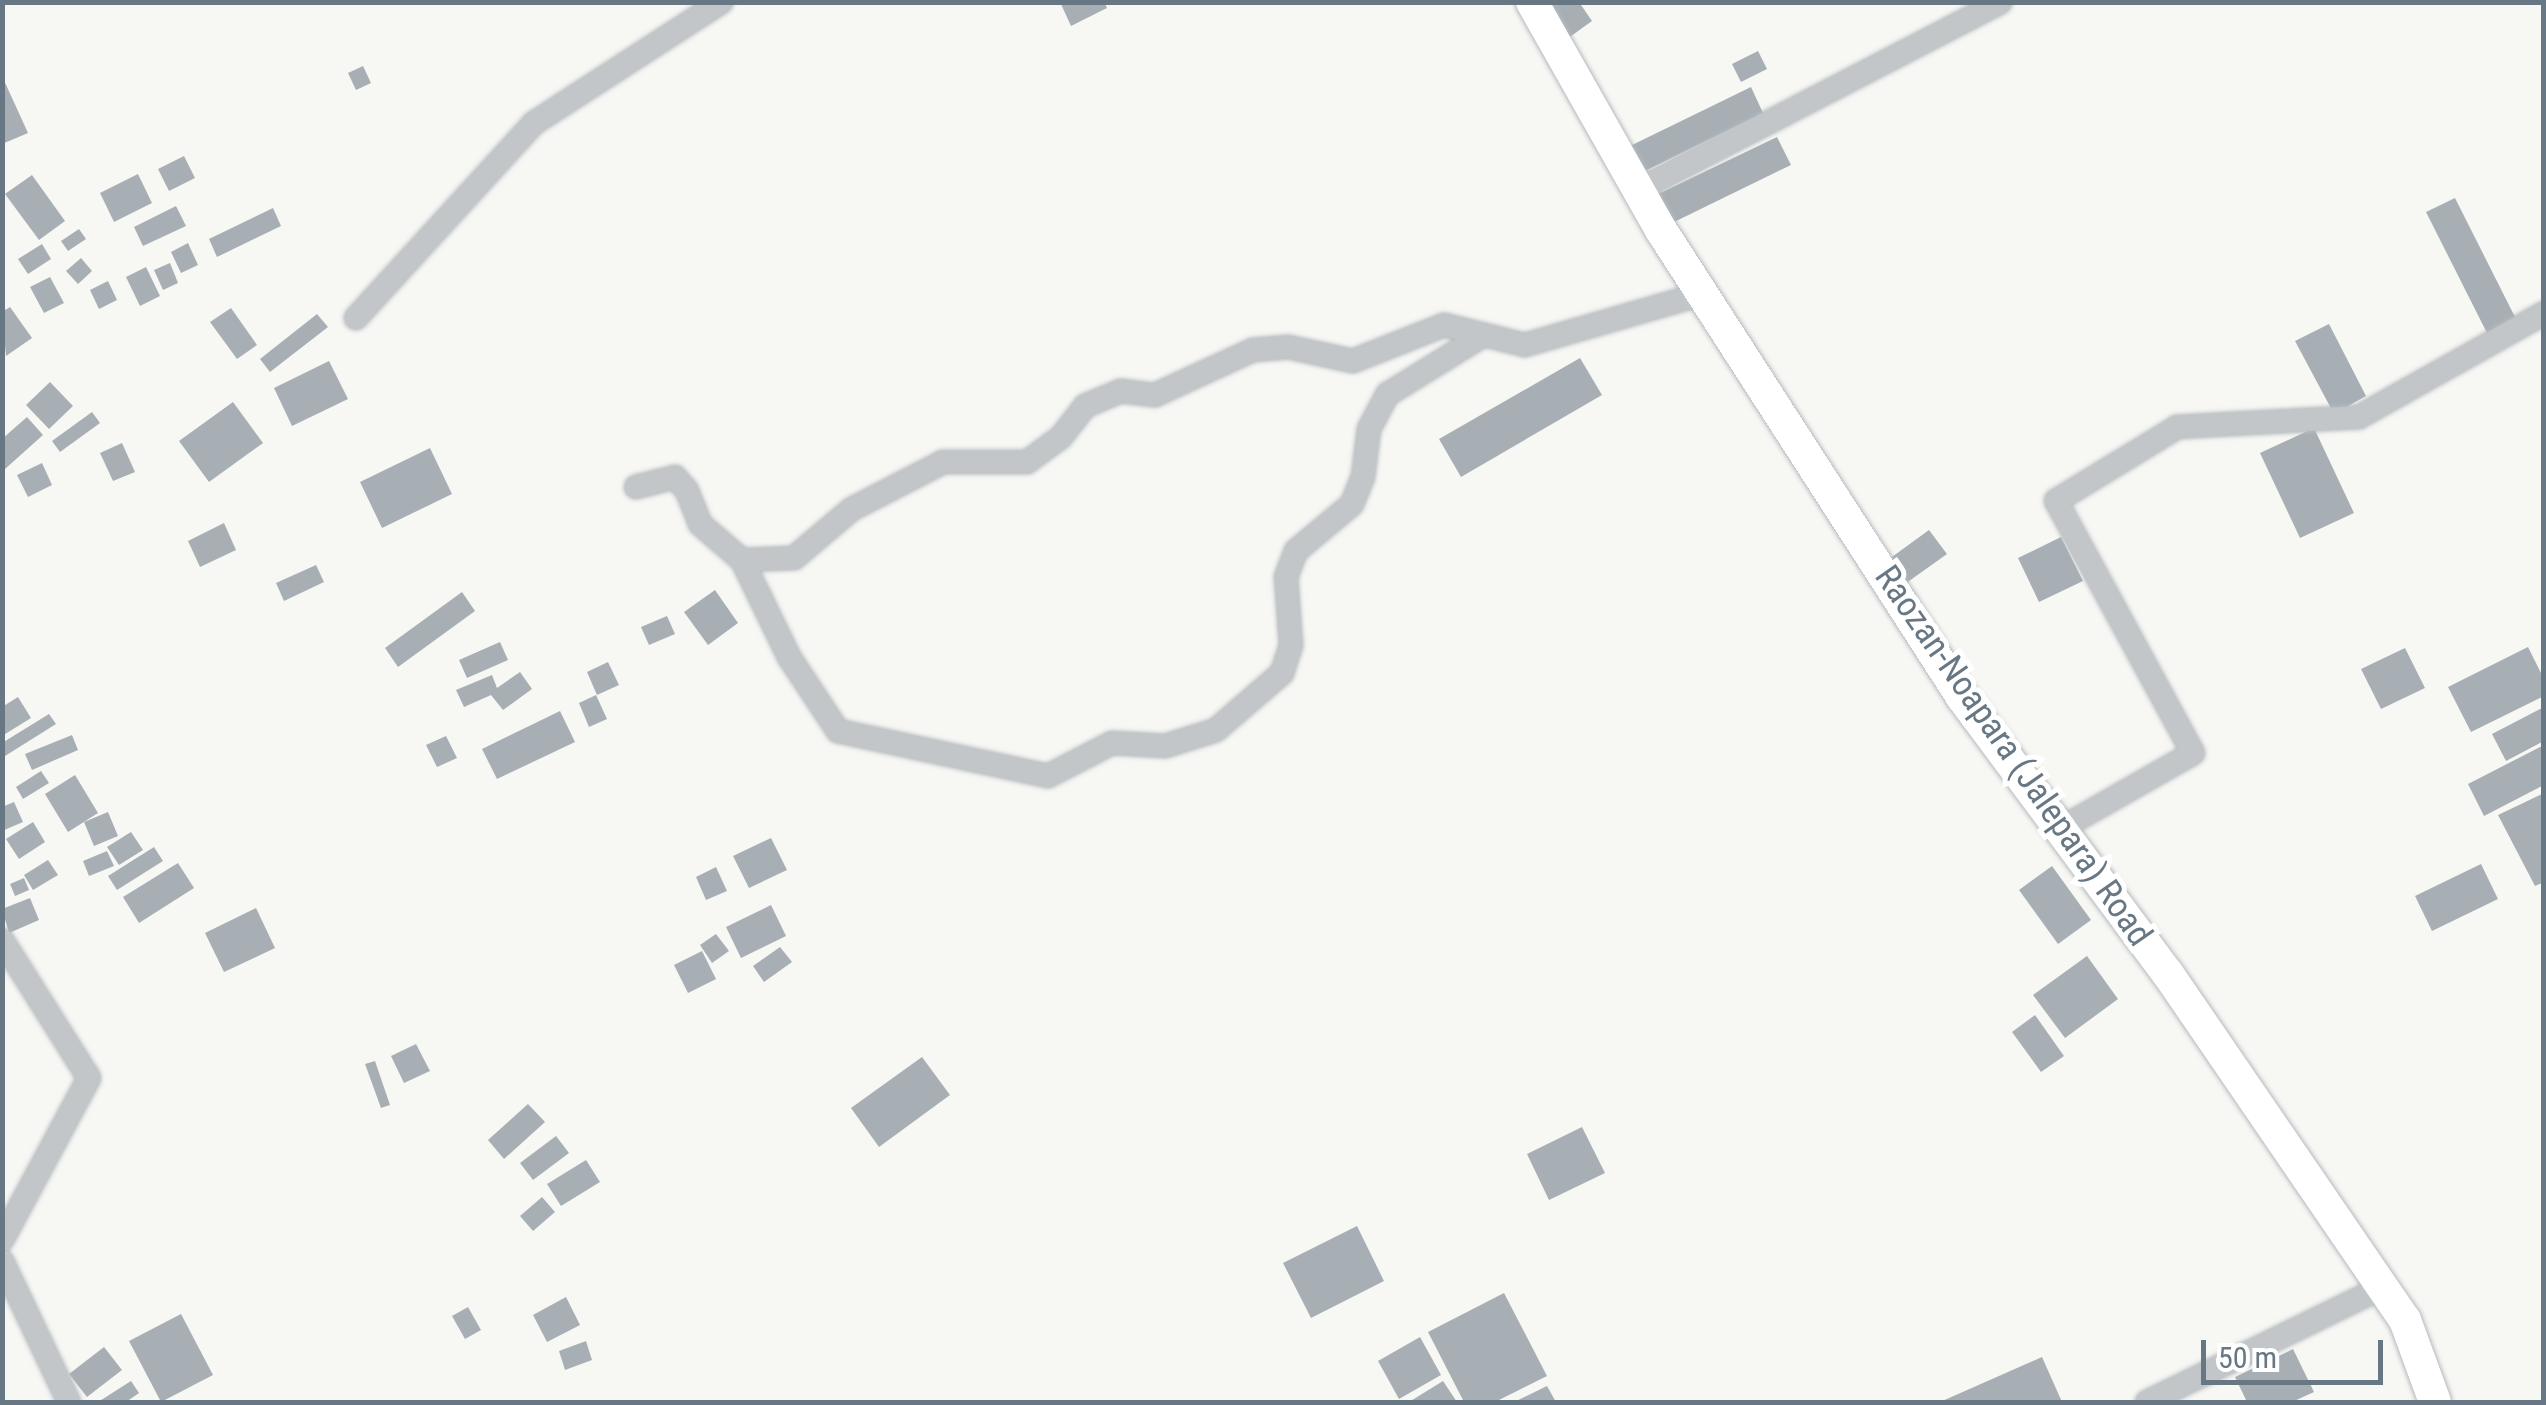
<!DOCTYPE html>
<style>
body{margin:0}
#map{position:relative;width:2546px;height:1405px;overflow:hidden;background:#f7f7f4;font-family:"Roboto Condensed",sans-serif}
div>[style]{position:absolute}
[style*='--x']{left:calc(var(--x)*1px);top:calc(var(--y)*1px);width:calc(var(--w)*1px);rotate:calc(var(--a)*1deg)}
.building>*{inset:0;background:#a7afb5}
.roads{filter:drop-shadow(0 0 2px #b5babe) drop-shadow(0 0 2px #b5babe)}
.minor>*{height:22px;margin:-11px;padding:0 11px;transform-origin:11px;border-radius:11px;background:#c2c6c9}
.secondary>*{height:32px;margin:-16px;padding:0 16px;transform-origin:16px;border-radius:16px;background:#fff}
span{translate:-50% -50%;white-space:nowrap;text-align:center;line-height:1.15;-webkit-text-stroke:10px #fff;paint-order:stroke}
.street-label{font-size:35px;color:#677784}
.frame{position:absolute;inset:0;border:5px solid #677784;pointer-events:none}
.scale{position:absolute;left:2201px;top:1340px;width:182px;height:45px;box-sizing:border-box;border:5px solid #677784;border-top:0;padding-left:12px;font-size:30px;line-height:35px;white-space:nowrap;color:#677784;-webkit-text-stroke:8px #fff;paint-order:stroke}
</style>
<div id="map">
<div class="building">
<i style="clip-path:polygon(1060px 2px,1104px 2px,1107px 8px,1071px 26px)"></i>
<i style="clip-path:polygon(1553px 2px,1579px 2px,1592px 21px,1560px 44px,1538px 14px)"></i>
<i style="clip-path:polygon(1758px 51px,1767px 69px,1741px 82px,1732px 64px)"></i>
<i style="clip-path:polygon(363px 66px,371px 83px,356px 90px,348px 73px)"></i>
<i style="clip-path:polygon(2px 76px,28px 133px,2px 144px)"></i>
<i style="clip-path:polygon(1751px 87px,1763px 113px,1641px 173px,1628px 147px)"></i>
<i style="clip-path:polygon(1777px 137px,1791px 165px,1670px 224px,1656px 195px)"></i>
<i style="clip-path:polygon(184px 156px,195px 178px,169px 191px,158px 169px)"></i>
<i style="clip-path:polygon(138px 174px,152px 203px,114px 222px,100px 193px)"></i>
<i style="clip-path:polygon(32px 175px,65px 221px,39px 240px,5px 194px)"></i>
<i style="clip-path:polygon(2455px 198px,2516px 319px,2487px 333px,2426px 212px)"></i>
<i style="clip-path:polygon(176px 206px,186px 226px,143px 246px,134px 227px)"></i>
<i style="clip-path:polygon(273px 208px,281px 226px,217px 257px,209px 239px)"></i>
<i style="clip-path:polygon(79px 229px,86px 239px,68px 251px,61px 241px)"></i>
<i style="clip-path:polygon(188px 243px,198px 265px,181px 273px,171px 252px)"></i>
<i style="clip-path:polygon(42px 244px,51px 259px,28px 274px,18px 259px)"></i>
<i style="clip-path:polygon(81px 258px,92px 271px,78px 284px,66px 271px)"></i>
<i style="clip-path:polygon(170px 263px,178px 283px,163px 290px,154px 270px)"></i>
<i style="clip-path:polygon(146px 267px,160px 296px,140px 306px,126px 277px)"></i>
<i style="clip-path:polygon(50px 277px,64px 303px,44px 313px,30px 287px)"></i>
<i style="clip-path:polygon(108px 281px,117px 300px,99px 309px,90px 290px)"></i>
<i style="clip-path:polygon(10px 307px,32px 338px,6px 356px,2px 312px)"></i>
<i style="clip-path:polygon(231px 308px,257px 345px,237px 359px,210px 322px)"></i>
<i style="clip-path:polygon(317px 314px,328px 327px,270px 372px,260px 359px)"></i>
<i style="clip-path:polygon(2329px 324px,2366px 396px,2334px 414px,2295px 341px)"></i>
<i style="clip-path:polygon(1580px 358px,1602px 395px,1461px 477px,1439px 439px)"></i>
<i style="clip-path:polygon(329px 361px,348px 399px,292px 426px,274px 388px)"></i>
<i style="clip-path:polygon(50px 382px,73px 406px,49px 429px,26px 405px)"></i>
<i style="clip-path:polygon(233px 402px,263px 443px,209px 482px,179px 441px)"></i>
<i style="clip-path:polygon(92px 412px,100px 423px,60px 452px,52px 441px)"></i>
<i style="clip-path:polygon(27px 417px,43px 435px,5px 469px,2px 439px)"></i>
<i style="clip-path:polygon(2314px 428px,2354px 513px,2300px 538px,2260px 453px)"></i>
<i style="clip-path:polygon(122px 443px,135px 472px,113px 481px,100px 453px)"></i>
<i style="clip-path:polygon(430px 448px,452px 494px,382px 528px,360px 482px)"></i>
<i style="clip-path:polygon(42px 463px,52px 485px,28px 497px,17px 475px)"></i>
<i style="clip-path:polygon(224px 523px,236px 550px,200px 567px,188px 541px)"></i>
<i style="clip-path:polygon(1929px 530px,1947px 554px,1902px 586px,1885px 562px)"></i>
<i style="clip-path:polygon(2061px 537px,2083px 581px,2039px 602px,2018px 558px)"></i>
<i style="clip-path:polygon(316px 565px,324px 582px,284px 601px,276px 583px)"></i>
<i style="clip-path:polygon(715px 590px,738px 623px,708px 645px,684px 612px)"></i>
<i style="clip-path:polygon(462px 592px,475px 611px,398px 667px,385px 648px)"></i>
<i style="clip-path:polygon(667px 616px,675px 634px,649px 645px,641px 627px)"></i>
<i style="clip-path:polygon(500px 642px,508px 660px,467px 678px,459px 660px)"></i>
<i style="clip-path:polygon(2528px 647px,2544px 679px,2544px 696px,2471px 732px,2448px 687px)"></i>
<i style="clip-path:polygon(2405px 648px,2425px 688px,2381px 709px,2361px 669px)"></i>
<i style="clip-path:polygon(608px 662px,619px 685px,597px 695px,587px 672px)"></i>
<i style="clip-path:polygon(520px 672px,532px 689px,503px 710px,491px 695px,464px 707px,456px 690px,492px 675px,497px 688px)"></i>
<i style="clip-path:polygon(596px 695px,607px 719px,589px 727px,579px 703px)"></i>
<i style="clip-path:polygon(18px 697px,31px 718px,2px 736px,2px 707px)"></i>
<i style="clip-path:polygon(2544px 707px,2544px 741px,2506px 761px,2492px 734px)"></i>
<i style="clip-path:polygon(560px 711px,575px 742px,497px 779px,482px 749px)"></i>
<i style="clip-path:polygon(49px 714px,56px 724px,5px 756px,2px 743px)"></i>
<i style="clip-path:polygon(72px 735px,78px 750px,32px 770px,25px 754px)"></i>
<i style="clip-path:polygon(446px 736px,457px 758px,437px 767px,426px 745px)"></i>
<i style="clip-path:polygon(2544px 745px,2544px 785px,2484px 816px,2468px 784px)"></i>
<i style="clip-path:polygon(41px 771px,49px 783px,23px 799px,16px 787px)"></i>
<i style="clip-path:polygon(75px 775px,98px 813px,68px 832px,45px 794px)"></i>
<i style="clip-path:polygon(2544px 793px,2544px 882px,2535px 886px,2498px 815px)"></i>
<i style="clip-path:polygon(14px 802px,23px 822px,2px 831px,2px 807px)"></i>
<i style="clip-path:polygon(108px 812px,118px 836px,94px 846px,84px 822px)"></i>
<i style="clip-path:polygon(33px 822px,45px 842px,19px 859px,6px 839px)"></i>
<i style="clip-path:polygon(131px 832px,143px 850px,119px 865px,107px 847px)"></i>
<i style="clip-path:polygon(771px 838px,787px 870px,749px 888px,733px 856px)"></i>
<i style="clip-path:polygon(154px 847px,163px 861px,117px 890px,108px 876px)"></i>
<i style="clip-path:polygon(107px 851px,114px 866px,89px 876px,83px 861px)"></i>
<i style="clip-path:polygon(48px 860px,58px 875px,33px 890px,24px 875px)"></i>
<i style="clip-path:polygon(178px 863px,194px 888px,139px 923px,123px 897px)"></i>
<i style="clip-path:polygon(2481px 864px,2498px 899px,2432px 931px,2415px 896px)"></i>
<i style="clip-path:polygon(2052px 866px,2091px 920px,2058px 944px,2019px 890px)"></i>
<i style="clip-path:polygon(716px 867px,727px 891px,706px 900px,696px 877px)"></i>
<i style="clip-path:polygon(24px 878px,29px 890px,15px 896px,10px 884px)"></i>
<i style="clip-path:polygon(30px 898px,39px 920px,9px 933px,2px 909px)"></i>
<i style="clip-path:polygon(771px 905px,786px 936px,741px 958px,726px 927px)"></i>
<i style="clip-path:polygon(256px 908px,275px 948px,224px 972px,205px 933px)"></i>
<i style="clip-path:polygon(716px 934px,729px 951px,712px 963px,700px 945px)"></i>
<i style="clip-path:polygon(780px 947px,792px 962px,764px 982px,753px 966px)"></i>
<i style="clip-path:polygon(702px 951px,716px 979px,688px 993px,674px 965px)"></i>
<i style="clip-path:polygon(2087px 956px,2118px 999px,2065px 1038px,2033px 995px)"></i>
<i style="clip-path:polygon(2035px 1015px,2064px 1056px,2041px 1072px,2012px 1032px)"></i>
<i style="clip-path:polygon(416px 1044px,430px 1071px,404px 1083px,391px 1056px)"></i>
<i style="clip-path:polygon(922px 1057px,950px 1095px,879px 1147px,851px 1108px)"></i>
<i style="clip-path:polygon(375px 1061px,390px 1105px,381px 1108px,365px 1064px)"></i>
<i style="clip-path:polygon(528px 1104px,545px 1122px,504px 1159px,488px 1140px)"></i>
<i style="clip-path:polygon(1582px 1127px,1605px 1173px,1549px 1200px,1527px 1154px)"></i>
<i style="clip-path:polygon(556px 1136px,569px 1153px,533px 1180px,520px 1163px)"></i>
<i style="clip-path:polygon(586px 1160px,600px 1182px,561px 1206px,547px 1184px)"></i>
<i style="clip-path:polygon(542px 1197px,555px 1212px,533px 1231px,520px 1216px)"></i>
<i style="clip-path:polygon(1357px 1226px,1384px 1281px,1311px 1318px,1283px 1263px)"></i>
<i style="clip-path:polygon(1504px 1293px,1547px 1376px,1495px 1402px,1464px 1402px,1428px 1332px)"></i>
<i style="clip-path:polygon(566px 1297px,580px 1325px,547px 1342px,533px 1315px)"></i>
<i style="clip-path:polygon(468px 1307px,481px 1330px,465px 1339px,452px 1316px)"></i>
<i style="clip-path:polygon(181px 1314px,213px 1375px,161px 1402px,129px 1341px)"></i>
<i style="clip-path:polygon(1420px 1337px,1441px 1375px,1399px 1399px,1378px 1361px)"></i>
<i style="clip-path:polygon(586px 1341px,592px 1360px,565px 1370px,559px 1351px)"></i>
<i style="clip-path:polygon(104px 1347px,122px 1370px,87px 1397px,69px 1374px)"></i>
<i style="clip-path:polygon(2293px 1349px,2314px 1392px,2292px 1402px,2247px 1402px,2235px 1377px)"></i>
<i style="clip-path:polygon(2042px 1357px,2062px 1402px,1940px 1402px)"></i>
<i style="clip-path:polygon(131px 1381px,139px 1393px,126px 1402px,98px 1402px)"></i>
<i style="clip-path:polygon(1443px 1381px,1457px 1402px,1409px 1402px)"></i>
<i style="clip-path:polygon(1547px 1386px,1556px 1402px,1514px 1402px)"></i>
</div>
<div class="roads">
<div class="minor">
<i style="--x:1638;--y:190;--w:408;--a:-27.4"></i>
<i style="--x:356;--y:318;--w:264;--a:-47.6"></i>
<i style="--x:534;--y:123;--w:223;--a:-32.9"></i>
<i style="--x:636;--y:487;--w:40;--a:-14.4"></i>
<i style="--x:675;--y:477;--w:18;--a:49"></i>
<i style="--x:687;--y:491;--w:35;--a:68"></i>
<i style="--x:700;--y:524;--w:55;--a:40.6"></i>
<i style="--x:742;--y:560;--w:108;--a:64.1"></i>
<i style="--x:789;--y:657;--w:89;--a:56.5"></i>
<i style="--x:838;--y:731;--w:215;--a:12.1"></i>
<i style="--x:1048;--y:776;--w:72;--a:-27.3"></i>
<i style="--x:1112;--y:743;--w:53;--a:3.2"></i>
<i style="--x:1165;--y:746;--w:53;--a:-17.4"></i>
<i style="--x:1216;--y:730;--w:87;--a:-40.8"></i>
<i style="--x:1282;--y:673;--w:29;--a:-72"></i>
<i style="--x:1291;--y:645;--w:68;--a:-94.2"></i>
<i style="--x:1286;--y:577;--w:28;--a:-69"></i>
<i style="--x:1296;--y:551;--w:73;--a:-40"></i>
<i style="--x:1352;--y:504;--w:29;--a:-68"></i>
<i style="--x:1363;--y:477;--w:48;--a:-82.9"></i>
<i style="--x:1369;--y:429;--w:40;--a:-62"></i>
<i style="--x:1388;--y:394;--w:110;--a:-31.7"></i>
<i style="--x:742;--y:560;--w:52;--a:-2.2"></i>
<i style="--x:794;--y:558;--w:76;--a:-40.2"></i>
<i style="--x:852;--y:509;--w:102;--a:-27.3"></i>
<i style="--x:943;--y:462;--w:84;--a:0"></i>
<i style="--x:1027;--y:462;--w:42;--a:-36.3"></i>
<i style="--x:1061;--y:437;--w:39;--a:-52"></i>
<i style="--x:1085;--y:406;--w:39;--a:-23"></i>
<i style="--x:1121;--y:391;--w:34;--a:7"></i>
<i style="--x:1155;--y:395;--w:108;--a:-24.7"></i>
<i style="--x:1253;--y:350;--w:35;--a:-5"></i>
<i style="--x:1288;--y:347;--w:66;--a:12.2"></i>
<i style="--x:1353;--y:361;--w:98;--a:-21.6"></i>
<i style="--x:1444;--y:325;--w:83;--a:13.9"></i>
<i style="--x:1525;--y:345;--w:184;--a:-16.1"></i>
<i style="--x:2060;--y:829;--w:153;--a:-29.7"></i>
<i style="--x:2193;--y:753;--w:287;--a:-118.5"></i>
<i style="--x:2056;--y:501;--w:142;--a:-31.4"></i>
<i style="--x:2177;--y:427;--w:182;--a:-3.1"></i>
<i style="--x:2359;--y:417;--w:212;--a:-29.3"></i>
<i style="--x:2;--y:940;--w:163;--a:57.8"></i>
<i style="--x:89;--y:1078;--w:184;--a:118.2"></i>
<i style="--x:2;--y:1261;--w:156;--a:64.6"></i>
<i style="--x:2147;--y:1402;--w:263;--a:-26"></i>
</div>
<div class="secondary">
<i style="--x:1532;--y:2;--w:262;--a:60.5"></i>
<i style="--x:1661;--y:230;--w:556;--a:57.2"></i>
<i style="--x:1962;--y:697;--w:345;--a:53.4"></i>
<i style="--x:2168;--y:974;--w:419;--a:55.6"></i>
<i style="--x:2405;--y:1320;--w:87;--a:69.9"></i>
</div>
</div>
<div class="street-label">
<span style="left:2013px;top:756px;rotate:55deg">Raozan-Noapara (Jalepara) Road</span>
</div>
<div class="frame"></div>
<div class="scale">50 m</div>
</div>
